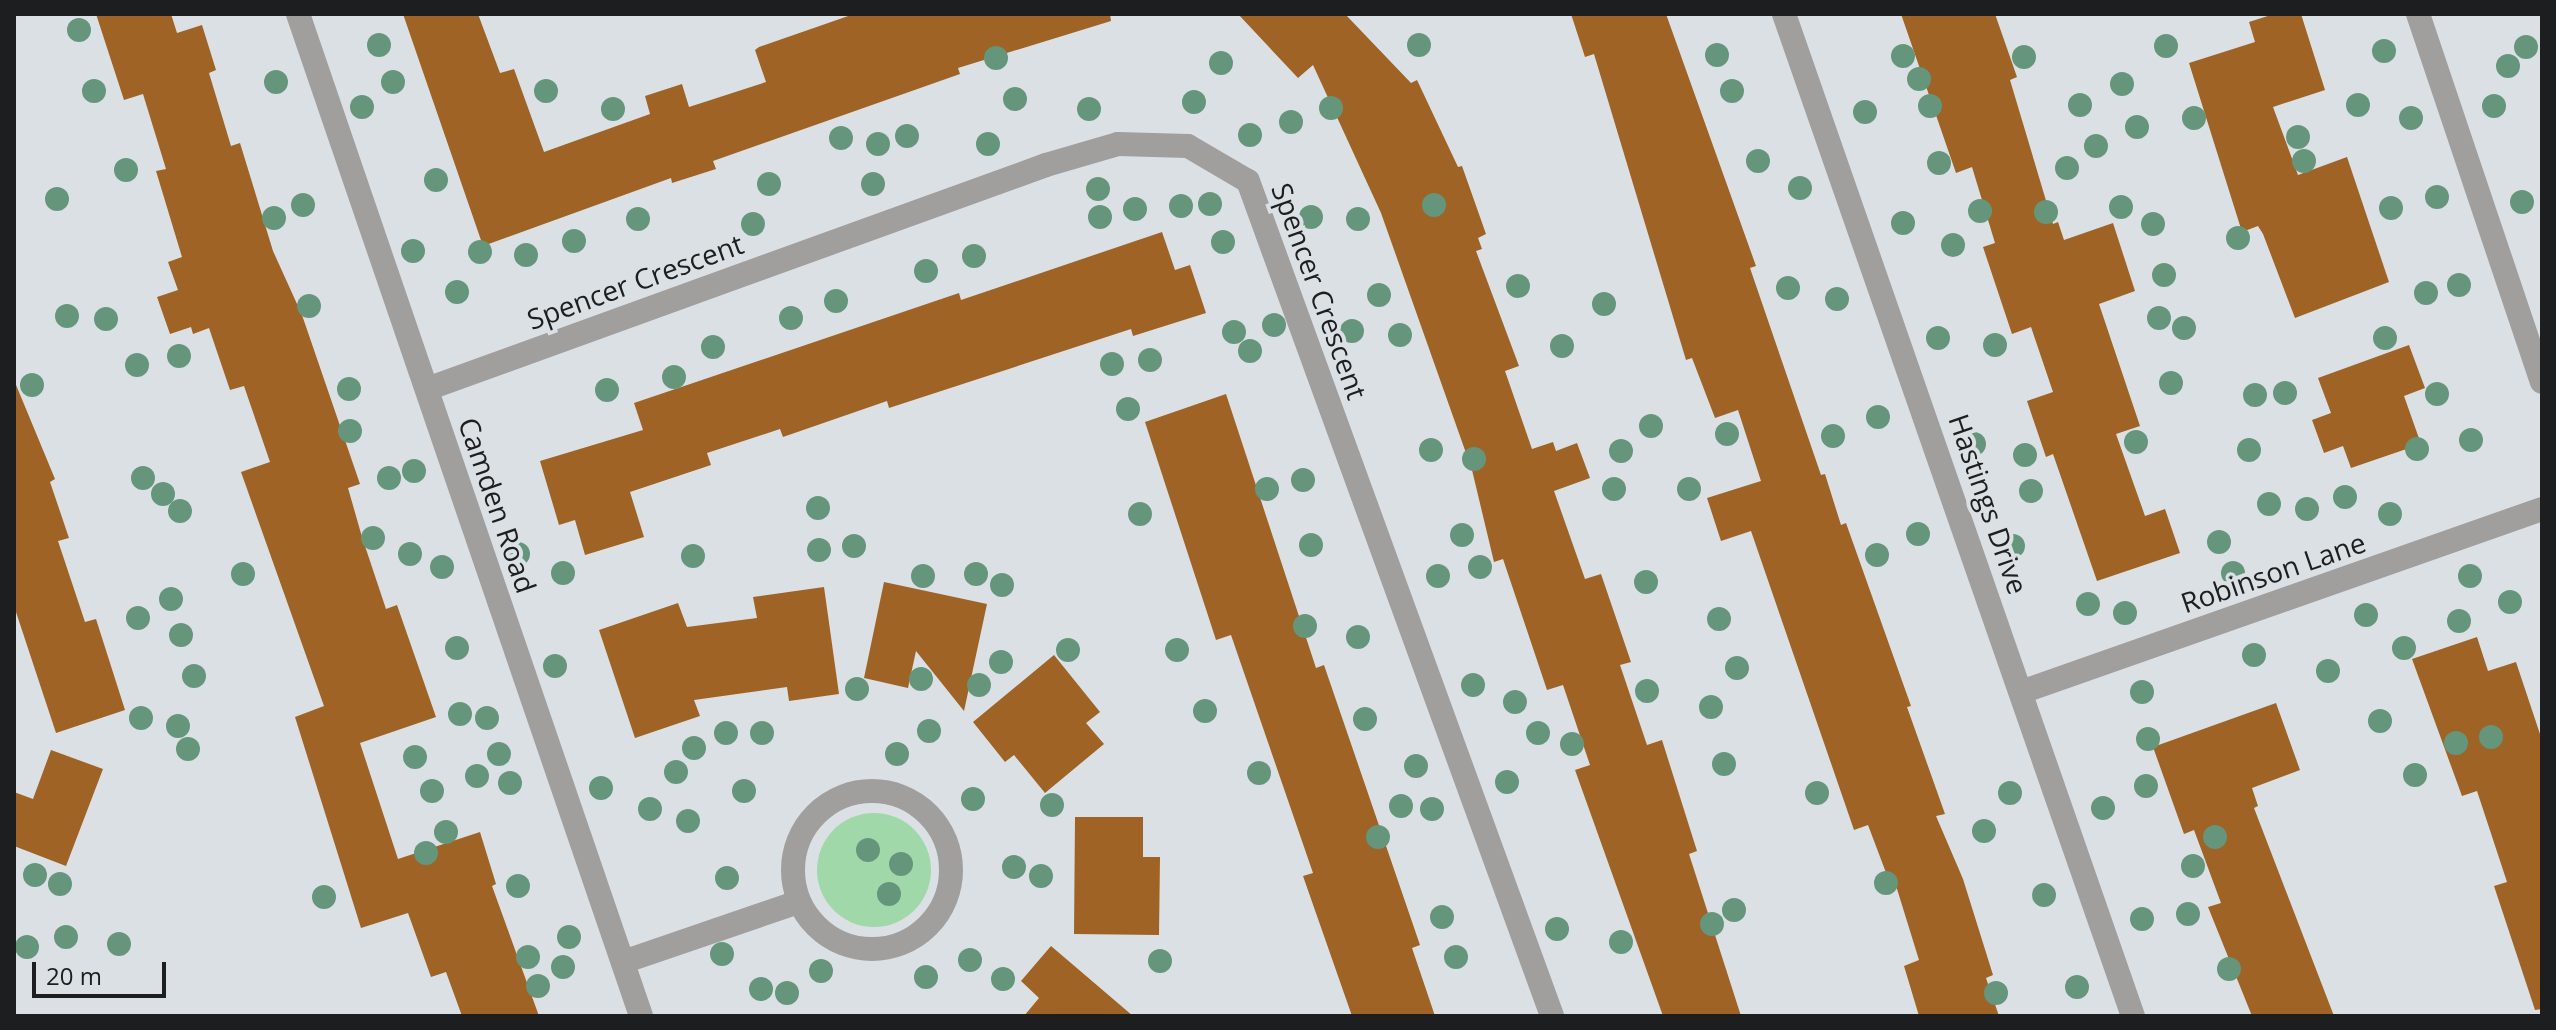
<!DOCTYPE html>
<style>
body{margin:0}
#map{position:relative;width:2556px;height:1030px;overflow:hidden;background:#dbe0e4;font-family:"Open Sans",sans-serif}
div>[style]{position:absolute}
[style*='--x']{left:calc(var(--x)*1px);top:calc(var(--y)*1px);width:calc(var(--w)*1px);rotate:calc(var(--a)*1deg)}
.green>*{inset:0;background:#a0d8aa}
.round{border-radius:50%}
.building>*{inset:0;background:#9e6325}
.minor>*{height:24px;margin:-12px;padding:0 12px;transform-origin:12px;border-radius:12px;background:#a19e9e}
.minor>.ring{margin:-12px;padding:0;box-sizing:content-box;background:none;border:24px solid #a19e9e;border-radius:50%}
.tertiary>*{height:24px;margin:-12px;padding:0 12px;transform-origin:12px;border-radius:12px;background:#a19e9e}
.trees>*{width:24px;height:24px;margin:-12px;border-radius:50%;background:#65967c}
span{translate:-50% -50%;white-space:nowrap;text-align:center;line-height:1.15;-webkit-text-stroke:8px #dbe0e4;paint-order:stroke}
.street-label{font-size:28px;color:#1c1e1f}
.frame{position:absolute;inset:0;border:16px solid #1c1e1f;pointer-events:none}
.scale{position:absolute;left:32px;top:962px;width:134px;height:36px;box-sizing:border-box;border:4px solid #1c1e1f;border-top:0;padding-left:10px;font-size:24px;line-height:28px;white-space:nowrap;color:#1c1e1f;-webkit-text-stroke:6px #dbe0e4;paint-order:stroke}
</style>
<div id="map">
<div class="green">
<i class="round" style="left:817px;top:813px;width:114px;height:114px"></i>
</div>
<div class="building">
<i style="clip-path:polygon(96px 14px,171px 14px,177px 33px,202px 25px,216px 70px,209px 73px,231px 146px,240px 143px,273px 251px,302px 315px,360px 484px,348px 488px,362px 537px,386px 609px,397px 605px,436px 717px,360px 743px,398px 859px,480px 832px,496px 884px,492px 886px,539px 1016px,462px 1016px,446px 972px,431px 977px,408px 913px,361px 928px,295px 717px,324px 706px,241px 472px,270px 462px,244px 386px,230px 390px,209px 328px,193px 334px,191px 327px,170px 334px,157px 297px,178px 290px,168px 262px,182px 257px,156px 171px,166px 169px,143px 94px,124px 100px)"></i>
<i style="clip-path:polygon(403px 14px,478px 14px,500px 73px,514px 69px,544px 152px,650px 114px,645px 96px,682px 84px,689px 107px,766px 82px,755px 50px,759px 47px,854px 14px,1110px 14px,1111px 21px,958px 68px,960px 74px,713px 161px,716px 169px,672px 183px,671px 178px,483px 246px)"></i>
<i style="clip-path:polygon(1238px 14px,1345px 14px,1411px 83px,1417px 80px,1458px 167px,1462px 166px,1486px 234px,1478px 238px,1482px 249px,1476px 251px,1519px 366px,1505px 371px,1532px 449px,1553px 442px,1556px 451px,1577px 443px,1590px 478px,1554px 491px,1585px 579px,1601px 574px,1631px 662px,1620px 665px,1647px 745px,1662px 740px,1697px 851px,1689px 854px,1741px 1016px,1663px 1016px,1575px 770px,1590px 765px,1563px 685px,1547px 690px,1503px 559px,1494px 562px,1472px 470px,1381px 213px,1313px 65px,1298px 78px)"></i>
<i style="clip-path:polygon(1571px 14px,1666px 14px,1756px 266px,1750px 268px,1821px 475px,1825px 474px,1841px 525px,1846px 523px,1911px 706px,1907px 707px,1945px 814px,1936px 816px,1963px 879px,1993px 975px,1986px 978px,1999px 1016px,1919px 1016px,1904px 966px,1919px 960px,1893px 876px,1888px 878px,1868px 825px,1854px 830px,1751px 531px,1721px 541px,1707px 498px,1761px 481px,1738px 410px,1715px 418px,1692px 358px,1686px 360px,1594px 54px,1585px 57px)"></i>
<i style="clip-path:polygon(1901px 14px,1995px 14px,2017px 77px,2010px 80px,2053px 224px,2058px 222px,2064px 240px,2113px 223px,2135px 291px,2099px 304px,2140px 426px,2116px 434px,2145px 516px,2165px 509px,2180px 553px,2097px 581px,2053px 454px,2046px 457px,2027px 401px,2053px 392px,2031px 327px,2012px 334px,1983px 247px,1995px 243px,1972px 167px,1956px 173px)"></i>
<i style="clip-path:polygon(2274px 14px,2301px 14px,2325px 90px,2273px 107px,2298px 175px,2347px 157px,2389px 282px,2295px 318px,2263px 234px,2258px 226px,2242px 232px,2189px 63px,2255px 42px,2249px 22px)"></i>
<i style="clip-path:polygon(1162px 232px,1175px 270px,1190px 265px,1206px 313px,1133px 336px,1131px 329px,889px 408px,887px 401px,783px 437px,780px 429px,707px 453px,711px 465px,630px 492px,644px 537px,585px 555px,575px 520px,559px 525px,540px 461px,643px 430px,634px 403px,959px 293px,961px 300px)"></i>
<i style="clip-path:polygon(2409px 345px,2425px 388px,2404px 396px,2421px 444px,2351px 468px,2343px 446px,2324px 453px,2312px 420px,2331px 413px,2318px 378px)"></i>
<i style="clip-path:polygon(14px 380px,55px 479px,50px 482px,69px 538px,58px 541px,85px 622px,96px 619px,125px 710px,56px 733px,14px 606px)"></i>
<i style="clip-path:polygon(1226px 394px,1316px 668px,1324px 665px,1420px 945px,1412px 948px,1435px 1016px,1352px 1016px,1303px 876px,1313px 873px,1231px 635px,1216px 640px,1145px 422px)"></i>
<i style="clip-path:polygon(884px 582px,987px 604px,964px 711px,916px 651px,908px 688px,864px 678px)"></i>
<i style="clip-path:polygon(824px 587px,839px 694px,789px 701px,787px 687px,694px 700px,700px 716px,635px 738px,599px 630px,678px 603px,687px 627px,757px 618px,753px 597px)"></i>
<i style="clip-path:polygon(2477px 637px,2488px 671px,2516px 662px,2542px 740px,2542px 1009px,2535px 1010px,2494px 886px,2507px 882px,2477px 791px,2462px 796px,2412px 659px)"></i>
<i style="clip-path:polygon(1054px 655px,1100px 712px,1086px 723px,1104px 744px,1045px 793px,1014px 755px,1005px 762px,973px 722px)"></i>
<i style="clip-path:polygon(2276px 703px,2300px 770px,2252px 788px,2258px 806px,2254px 808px,2334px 1016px,2252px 1016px,2208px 907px,2221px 903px,2194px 830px,2184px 834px,2153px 747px)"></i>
<i style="clip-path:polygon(51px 750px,103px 769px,66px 866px,14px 846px,14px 792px,33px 799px)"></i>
<i style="clip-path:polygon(1075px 817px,1143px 817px,1143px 857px,1160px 857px,1159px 935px,1074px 934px)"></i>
<i style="clip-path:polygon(1051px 946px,1133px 1016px,1024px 1016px,1039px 998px,1021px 981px)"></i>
</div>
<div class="minor">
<i style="--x:298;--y:14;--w:1059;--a:71.1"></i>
<i style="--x:2418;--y:14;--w:388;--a:71.4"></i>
<i style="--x:427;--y:389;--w:658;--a:-19.89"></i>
<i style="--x:1046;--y:165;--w:75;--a:-16.3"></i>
<i style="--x:1118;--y:144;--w:70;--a:1.6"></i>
<i style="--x:1188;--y:146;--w:69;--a:30.3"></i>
<i style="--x:1248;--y:181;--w:889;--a:69.99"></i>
<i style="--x:2024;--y:691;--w:549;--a:-19.36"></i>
<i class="ring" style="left:793px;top:791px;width:134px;height:134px"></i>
<i style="--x:623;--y:962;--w:185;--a:-18.9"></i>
</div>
<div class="tertiary">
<i style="--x:1784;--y:14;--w:1061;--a:70.8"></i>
</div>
<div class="trees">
<i style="left:79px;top:30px"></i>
<i style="left:379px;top:45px"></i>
<i style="left:1419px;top:45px"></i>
<i style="left:2166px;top:46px"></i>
<i style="left:2526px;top:47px"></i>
<i style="left:2384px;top:51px"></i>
<i style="left:1717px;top:55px"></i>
<i style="left:1903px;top:56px"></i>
<i style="left:2024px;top:57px"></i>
<i style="left:996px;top:58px"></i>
<i style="left:1221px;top:63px"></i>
<i style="left:2508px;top:66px"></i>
<i style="left:1919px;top:79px"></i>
<i style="left:276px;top:82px"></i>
<i style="left:393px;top:82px"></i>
<i style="left:2122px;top:84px"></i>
<i style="left:94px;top:91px"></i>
<i style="left:546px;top:91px"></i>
<i style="left:1732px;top:91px"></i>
<i style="left:1015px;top:99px"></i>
<i style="left:1194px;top:102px"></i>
<i style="left:2080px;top:105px"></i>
<i style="left:2358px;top:105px"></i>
<i style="left:1930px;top:106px"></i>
<i style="left:2494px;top:106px"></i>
<i style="left:362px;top:107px"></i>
<i style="left:1331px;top:108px"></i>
<i style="left:613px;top:109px"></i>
<i style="left:1089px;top:109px"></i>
<i style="left:1865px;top:112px"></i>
<i style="left:2194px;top:118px"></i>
<i style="left:2411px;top:118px"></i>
<i style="left:1291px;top:122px"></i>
<i style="left:2137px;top:127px"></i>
<i style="left:1250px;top:135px"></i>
<i style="left:907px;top:136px"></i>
<i style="left:2298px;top:137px"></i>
<i style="left:841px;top:138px"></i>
<i style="left:878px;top:144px"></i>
<i style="left:988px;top:144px"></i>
<i style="left:2096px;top:146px"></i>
<i style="left:1758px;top:161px"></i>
<i style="left:2304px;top:161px"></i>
<i style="left:1939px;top:163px"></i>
<i style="left:2067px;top:168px"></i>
<i style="left:126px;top:170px"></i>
<i style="left:436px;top:180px"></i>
<i style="left:769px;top:184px"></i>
<i style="left:873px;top:184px"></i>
<i style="left:1800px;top:188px"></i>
<i style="left:1098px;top:189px"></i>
<i style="left:2437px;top:197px"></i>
<i style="left:57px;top:199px"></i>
<i style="left:2522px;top:202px"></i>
<i style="left:1210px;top:204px"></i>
<i style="left:303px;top:205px"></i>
<i style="left:1434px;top:205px"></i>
<i style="left:1181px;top:206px"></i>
<i style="left:2121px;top:207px"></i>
<i style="left:2391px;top:208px"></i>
<i style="left:1135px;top:209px"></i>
<i style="left:1980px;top:211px"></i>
<i style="left:2046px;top:212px"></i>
<i style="left:1100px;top:217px"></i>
<i style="left:1311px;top:217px"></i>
<i style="left:274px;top:218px"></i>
<i style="left:638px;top:219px"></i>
<i style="left:1358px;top:219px"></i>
<i style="left:1903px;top:223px"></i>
<i style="left:753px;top:224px"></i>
<i style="left:2153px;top:224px"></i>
<i style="left:2238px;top:238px"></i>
<i style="left:574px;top:241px"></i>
<i style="left:1223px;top:242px"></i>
<i style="left:1953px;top:245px"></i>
<i style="left:413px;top:251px"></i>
<i style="left:480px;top:252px"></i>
<i style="left:526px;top:255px"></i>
<i style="left:974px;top:256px"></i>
<i style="left:926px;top:271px"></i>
<i style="left:2164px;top:275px"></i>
<i style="left:2459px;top:285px"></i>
<i style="left:1518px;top:286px"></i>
<i style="left:1788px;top:288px"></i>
<i style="left:457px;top:292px"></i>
<i style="left:2426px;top:293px"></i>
<i style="left:1379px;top:295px"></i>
<i style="left:1837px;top:299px"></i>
<i style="left:836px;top:301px"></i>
<i style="left:1604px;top:304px"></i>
<i style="left:309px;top:306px"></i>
<i style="left:67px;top:316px"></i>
<i style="left:791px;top:318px"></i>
<i style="left:2159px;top:318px"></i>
<i style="left:106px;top:319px"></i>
<i style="left:1274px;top:325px"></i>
<i style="left:2184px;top:328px"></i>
<i style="left:1352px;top:331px"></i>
<i style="left:1234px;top:332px"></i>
<i style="left:1400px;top:335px"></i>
<i style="left:1938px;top:338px"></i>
<i style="left:2385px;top:338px"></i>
<i style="left:1995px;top:345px"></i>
<i style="left:1562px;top:346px"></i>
<i style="left:713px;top:347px"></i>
<i style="left:1250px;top:351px"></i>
<i style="left:179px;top:356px"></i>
<i style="left:1150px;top:360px"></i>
<i style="left:1112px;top:364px"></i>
<i style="left:137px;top:365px"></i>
<i style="left:674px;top:377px"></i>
<i style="left:2171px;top:383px"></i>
<i style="left:32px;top:385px"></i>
<i style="left:349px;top:389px"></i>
<i style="left:607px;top:390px"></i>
<i style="left:2285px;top:393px"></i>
<i style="left:2437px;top:394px"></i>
<i style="left:2255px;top:395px"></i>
<i style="left:1128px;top:409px"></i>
<i style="left:1878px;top:417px"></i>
<i style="left:1651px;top:426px"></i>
<i style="left:350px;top:431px"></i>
<i style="left:1727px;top:434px"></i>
<i style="left:1833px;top:436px"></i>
<i style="left:2471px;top:440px"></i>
<i style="left:2136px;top:442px"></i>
<i style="left:1974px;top:444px"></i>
<i style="left:2417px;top:449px"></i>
<i style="left:1431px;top:450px"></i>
<i style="left:2249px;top:450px"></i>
<i style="left:1621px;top:451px"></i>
<i style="left:2025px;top:455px"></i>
<i style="left:1474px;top:459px"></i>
<i style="left:414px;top:471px"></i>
<i style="left:143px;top:478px"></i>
<i style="left:389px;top:478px"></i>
<i style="left:1303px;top:480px"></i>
<i style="left:1267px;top:489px"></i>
<i style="left:1614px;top:489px"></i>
<i style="left:1689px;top:489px"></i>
<i style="left:2031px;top:491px"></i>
<i style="left:163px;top:494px"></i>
<i style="left:2345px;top:497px"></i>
<i style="left:2269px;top:504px"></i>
<i style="left:818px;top:508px"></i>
<i style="left:2307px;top:509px"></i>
<i style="left:180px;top:511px"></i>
<i style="left:1140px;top:514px"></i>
<i style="left:2390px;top:514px"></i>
<i style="left:1918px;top:534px"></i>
<i style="left:1462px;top:535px"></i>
<i style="left:373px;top:538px"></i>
<i style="left:2219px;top:542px"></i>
<i style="left:1311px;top:545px"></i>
<i style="left:854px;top:546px"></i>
<i style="left:2013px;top:546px"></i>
<i style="left:819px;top:550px"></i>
<i style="left:410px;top:554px"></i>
<i style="left:518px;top:554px"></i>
<i style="left:1877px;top:555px"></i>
<i style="left:693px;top:556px"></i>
<i style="left:442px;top:567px"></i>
<i style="left:1480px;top:567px"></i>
<i style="left:563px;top:573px"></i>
<i style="left:2233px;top:573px"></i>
<i style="left:243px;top:574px"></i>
<i style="left:976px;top:574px"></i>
<i style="left:923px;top:576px"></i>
<i style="left:1438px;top:576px"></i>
<i style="left:2470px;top:576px"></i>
<i style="left:1646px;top:582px"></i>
<i style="left:1002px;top:585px"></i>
<i style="left:171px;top:599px"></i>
<i style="left:2510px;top:602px"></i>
<i style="left:2088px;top:604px"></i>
<i style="left:2125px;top:613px"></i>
<i style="left:2366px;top:615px"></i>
<i style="left:138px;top:618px"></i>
<i style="left:1719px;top:619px"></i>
<i style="left:2459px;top:621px"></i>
<i style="left:1305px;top:626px"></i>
<i style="left:181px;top:635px"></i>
<i style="left:1358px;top:637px"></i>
<i style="left:457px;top:648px"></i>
<i style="left:2404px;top:648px"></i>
<i style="left:1068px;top:650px"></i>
<i style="left:1177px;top:650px"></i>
<i style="left:2254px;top:655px"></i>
<i style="left:1001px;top:662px"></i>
<i style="left:555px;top:666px"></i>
<i style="left:1737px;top:668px"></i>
<i style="left:2328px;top:671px"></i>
<i style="left:194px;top:676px"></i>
<i style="left:921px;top:679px"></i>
<i style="left:979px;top:685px"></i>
<i style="left:1473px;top:685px"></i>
<i style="left:857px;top:689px"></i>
<i style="left:1647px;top:691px"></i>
<i style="left:2142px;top:692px"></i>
<i style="left:1515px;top:702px"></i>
<i style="left:1711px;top:707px"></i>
<i style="left:1205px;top:711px"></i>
<i style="left:460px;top:714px"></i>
<i style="left:141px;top:718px"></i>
<i style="left:487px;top:718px"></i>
<i style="left:1365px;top:719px"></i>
<i style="left:2380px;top:721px"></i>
<i style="left:178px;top:726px"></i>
<i style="left:929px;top:731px"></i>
<i style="left:726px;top:733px"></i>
<i style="left:762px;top:733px"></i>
<i style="left:1538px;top:733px"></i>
<i style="left:2491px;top:737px"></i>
<i style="left:2148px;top:739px"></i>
<i style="left:2456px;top:743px"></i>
<i style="left:1572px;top:744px"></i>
<i style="left:694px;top:748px"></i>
<i style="left:188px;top:749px"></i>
<i style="left:499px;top:754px"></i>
<i style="left:897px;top:754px"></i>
<i style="left:415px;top:757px"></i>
<i style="left:1724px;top:764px"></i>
<i style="left:1416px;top:766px"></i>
<i style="left:676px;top:772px"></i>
<i style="left:1259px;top:773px"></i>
<i style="left:2415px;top:775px"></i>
<i style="left:477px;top:776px"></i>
<i style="left:1507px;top:782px"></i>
<i style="left:510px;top:783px"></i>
<i style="left:2146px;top:786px"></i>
<i style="left:601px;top:788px"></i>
<i style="left:432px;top:791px"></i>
<i style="left:744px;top:791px"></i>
<i style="left:1817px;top:793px"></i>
<i style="left:2010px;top:793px"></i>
<i style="left:973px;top:799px"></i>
<i style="left:1052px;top:805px"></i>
<i style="left:1401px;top:806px"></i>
<i style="left:2103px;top:808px"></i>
<i style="left:650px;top:809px"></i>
<i style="left:1432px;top:809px"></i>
<i style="left:688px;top:821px"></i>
<i style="left:1984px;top:831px"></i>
<i style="left:446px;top:832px"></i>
<i style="left:1378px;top:837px"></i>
<i style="left:2215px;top:837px"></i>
<i style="left:868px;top:850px"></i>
<i style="left:426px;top:853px"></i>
<i style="left:901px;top:864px"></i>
<i style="left:2193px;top:866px"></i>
<i style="left:1014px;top:867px"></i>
<i style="left:35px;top:875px"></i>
<i style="left:1041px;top:876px"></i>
<i style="left:727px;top:878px"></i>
<i style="left:1886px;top:883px"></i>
<i style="left:60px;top:884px"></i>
<i style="left:518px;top:886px"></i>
<i style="left:889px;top:894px"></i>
<i style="left:2044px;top:895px"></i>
<i style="left:324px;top:897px"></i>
<i style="left:1734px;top:910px"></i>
<i style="left:2188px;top:914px"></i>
<i style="left:1442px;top:917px"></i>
<i style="left:2142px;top:919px"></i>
<i style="left:1712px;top:924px"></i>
<i style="left:1557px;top:929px"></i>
<i style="left:66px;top:937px"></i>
<i style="left:569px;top:937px"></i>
<i style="left:1621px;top:942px"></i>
<i style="left:119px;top:944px"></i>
<i style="left:27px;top:947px"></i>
<i style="left:722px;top:954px"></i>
<i style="left:528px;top:957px"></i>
<i style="left:1456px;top:957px"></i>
<i style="left:970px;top:960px"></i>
<i style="left:1160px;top:961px"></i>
<i style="left:563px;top:967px"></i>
<i style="left:2229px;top:969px"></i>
<i style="left:821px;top:971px"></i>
<i style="left:926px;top:977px"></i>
<i style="left:1003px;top:979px"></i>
<i style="left:538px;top:986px"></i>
<i style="left:2077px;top:987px"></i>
<i style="left:761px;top:989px"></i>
<i style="left:787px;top:993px"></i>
<i style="left:1996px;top:993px"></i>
</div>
<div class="street-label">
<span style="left:635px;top:281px;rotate:-20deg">Spencer Crescent</span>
<span style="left:1320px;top:291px;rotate:70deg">Spencer Crescent</span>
<span style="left:1989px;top:504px;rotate:71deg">Hastings Drive</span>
<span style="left:498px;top:505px;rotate:71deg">Camden Road</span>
<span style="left:2273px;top:572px;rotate:-19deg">Robinson Lane</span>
</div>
<div class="frame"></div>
<div class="scale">20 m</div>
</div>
